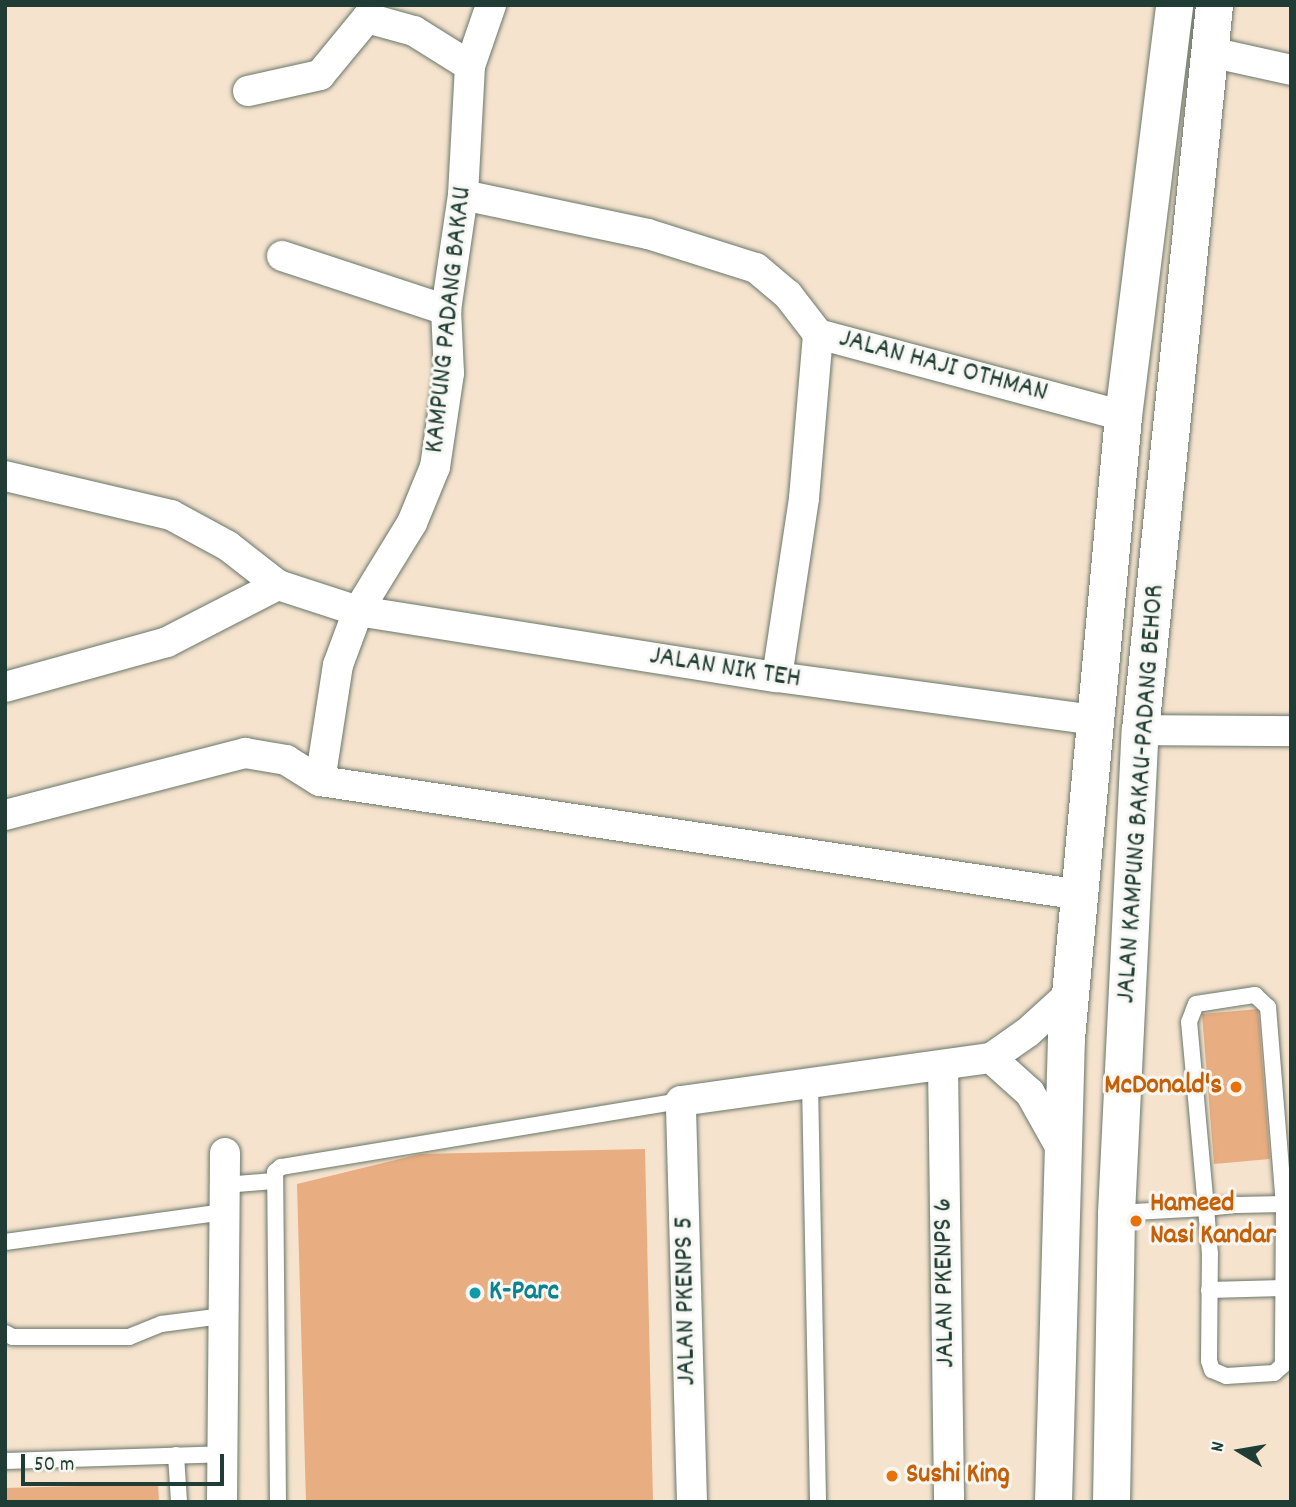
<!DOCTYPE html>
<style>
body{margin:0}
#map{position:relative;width:1296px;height:1507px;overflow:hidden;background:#f5e3ce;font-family:Dekko,sans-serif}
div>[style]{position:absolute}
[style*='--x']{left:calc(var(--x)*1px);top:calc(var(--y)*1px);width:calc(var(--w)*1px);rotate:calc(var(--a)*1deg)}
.building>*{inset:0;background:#e8ad80}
.roads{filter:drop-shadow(0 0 2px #6a776a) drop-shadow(0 0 2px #6a776a)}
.service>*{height:16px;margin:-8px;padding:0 8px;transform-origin:8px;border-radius:8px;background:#fff}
.minor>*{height:30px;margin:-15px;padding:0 15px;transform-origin:15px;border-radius:15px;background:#fff}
.tertiary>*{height:37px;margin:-18.5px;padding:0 18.5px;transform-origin:18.5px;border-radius:18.5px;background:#fff}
.dots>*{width:19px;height:19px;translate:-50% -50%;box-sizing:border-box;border:4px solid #f6f6f2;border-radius:50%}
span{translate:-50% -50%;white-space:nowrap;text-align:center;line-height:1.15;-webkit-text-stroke:6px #f6f6f2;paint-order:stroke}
.street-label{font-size:28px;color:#1f3d34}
.food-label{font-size:28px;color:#c56008;font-weight:700}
.right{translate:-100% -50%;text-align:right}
.left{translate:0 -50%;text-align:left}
.culture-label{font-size:28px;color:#0d838f;font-weight:700}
.frame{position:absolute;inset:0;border:7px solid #1f3d34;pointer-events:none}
.north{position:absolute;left:1205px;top:1416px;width:70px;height:70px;-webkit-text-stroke:5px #f6f6f2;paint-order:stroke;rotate:281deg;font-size:19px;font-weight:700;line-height:28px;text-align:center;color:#1f3d34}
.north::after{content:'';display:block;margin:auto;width:24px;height:32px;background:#1f3d34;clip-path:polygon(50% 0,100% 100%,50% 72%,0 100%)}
.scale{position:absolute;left:21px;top:1454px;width:203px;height:32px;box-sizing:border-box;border:4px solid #1f3d34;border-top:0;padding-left:9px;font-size:21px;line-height:24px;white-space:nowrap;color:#1f3d34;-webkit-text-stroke:5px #f6f6f2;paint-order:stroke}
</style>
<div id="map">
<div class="building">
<i style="clip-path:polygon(1258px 1009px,1270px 1159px,1214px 1164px,1202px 1014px)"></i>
<i style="clip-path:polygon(645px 1149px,653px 1502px,306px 1502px,297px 1184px,420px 1154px)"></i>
<i style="clip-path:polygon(158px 1484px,159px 1502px,5px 1502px,5px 1488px)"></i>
</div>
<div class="roads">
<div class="service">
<i style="--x:810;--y:1083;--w:419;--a:88.9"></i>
<i style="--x:224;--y:1185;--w:50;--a:-4.6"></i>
<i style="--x:1116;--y:1213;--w:90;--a:-3.2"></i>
<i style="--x:1206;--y:1208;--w:31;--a:-6"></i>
<i style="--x:1237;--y:1205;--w:47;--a:-1.2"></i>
<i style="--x:1284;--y:1204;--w:161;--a:90.4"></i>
<i style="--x:1283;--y:1365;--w:12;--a:138"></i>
<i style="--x:1274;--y:1373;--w:48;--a:176.4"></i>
<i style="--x:1226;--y:1376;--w:15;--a:-157"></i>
<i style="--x:1212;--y:1370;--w:9;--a:-108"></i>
<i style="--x:1209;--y:1361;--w:107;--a:-89.5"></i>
<i style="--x:1210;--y:1254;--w:46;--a:-95"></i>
<i style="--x:1206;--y:1208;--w:187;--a:-95.2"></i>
<i style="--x:1189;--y:1022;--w:19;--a:-69"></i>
<i style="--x:1196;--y:1004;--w:60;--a:-8.7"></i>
<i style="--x:1255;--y:995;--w:18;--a:43"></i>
<i style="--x:1268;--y:1007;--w:198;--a:85.4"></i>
<i style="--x:5;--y:1242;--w:221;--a:-7.8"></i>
<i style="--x:1209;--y:1290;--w:74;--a:-1.5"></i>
<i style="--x:5;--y:1333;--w:9;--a:27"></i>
<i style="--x:13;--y:1337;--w:116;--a:0"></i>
<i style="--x:129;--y:1337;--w:35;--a:-22"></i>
<i style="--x:161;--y:1324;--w:63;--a:-7.4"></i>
<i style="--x:176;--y:1455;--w:47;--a:86.3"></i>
<i style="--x:5;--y:1461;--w:217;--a:-1.8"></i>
<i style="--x:278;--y:1502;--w:330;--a:-90.5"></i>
<i style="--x:275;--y:1172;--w:8;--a:-40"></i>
<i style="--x:281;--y:1167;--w:405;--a:-9.4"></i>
</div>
<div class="minor">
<i style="--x:1210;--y:52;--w:83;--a:12.5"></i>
<i style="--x:248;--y:91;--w:74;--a:-12.5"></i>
<i style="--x:320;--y:75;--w:74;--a:-50.5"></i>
<i style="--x:367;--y:18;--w:49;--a:15.5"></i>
<i style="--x:414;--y:31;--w:66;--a:32"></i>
<i style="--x:463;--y:195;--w:189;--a:11.9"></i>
<i style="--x:648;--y:234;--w:113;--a:17.5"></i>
<i style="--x:756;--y:268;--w:42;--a:40.2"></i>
<i style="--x:788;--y:295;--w:49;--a:52.4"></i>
<i style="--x:818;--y:334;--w:316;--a:15"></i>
<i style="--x:282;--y:256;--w:173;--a:18.2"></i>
<i style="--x:5;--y:476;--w:171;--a:13.2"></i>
<i style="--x:171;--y:515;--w:65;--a:28.5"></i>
<i style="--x:228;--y:546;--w:63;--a:38"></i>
<i style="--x:278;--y:585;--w:84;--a:18"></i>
<i style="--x:358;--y:611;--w:424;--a:9"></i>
<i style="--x:777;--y:677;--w:319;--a:7.7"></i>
<i style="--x:777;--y:677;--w:181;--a:-81.4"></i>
<i style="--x:804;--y:498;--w:165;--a:-85.1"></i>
<i style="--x:5;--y:687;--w:168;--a:-15.5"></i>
<i style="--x:167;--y:642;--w:125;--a:-27.2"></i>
<i style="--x:1140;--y:730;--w:151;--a:0.4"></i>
<i style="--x:320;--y:781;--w:117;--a:-81.2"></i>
<i style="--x:338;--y:665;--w:58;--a:-69.7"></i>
<i style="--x:358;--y:611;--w:103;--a:-58.5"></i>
<i style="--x:412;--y:523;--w:61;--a:-67.7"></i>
<i style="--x:435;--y:467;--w:95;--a:-81.5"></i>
<i style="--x:449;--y:373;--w:63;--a:-92.7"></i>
<i style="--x:446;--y:310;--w:116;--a:-81.6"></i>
<i style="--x:463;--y:195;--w:129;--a:-86.9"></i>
<i style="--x:470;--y:66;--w:65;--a:-71"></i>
<i style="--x:5;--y:815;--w:248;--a:-14.5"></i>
<i style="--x:245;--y:753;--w:42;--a:9.7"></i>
<i style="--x:286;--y:760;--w:40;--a:32"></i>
<i style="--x:320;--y:781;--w:769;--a:8.52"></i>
<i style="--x:991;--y:1058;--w:52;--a:41.9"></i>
<i style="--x:1030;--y:1093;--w:65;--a:60.7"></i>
<i style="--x:943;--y:1065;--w:437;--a:89.2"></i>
<i style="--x:222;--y:1502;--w:349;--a:-89.5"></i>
<i style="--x:692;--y:1502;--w:401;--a:-91.6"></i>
<i style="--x:681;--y:1101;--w:313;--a:-7.9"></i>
<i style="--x:991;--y:1058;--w:45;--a:-35.1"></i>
<i style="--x:1028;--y:1032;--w:58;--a:-42.2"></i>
</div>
<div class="tertiary">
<i style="--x:1053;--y:1502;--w:464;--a:-88.4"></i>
<i style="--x:1066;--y:1038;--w:625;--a:-84.76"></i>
<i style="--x:1123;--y:416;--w:414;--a:-82.9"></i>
<i style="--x:1111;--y:1502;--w:289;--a:-89"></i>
<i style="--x:1116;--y:1213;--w:484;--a:-87.2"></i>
<i style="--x:1140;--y:730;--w:729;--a:-84.17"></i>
</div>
</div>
<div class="dots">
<i style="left:1236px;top:1087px;background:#e8710a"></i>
<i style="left:1136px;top:1221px;background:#e8710a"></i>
<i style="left:475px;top:1293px;background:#0f9aa8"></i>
<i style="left:892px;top:1476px;background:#e8710a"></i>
</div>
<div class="street-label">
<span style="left:450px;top:320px;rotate:-84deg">KAMPUNG PADANG BAKAU</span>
<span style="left:943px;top:367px;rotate:15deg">JALAN HAJI OTHMAN</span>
<span style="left:725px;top:669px;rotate:9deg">JALAN NIK TEH</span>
<span style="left:1142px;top:794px;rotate:-86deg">JALAN KAMPUNG BAKAU-PADANG BEHOR</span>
<span style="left:946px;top:1283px;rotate:-91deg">JALAN PKENPS 6</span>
<span style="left:687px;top:1301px;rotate:-91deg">JALAN PKENPS 5</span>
</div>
<div class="food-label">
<span class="right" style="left:1222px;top:1087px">McDonald's</span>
<span class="left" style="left:1150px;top:1221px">Hameed<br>Nasi Kandar</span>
<span class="left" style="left:906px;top:1476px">Sushi King</span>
</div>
<div class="culture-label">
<span class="left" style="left:489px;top:1293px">K-Parc</span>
</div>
<div class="frame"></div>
<div class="north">N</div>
<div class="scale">50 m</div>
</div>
